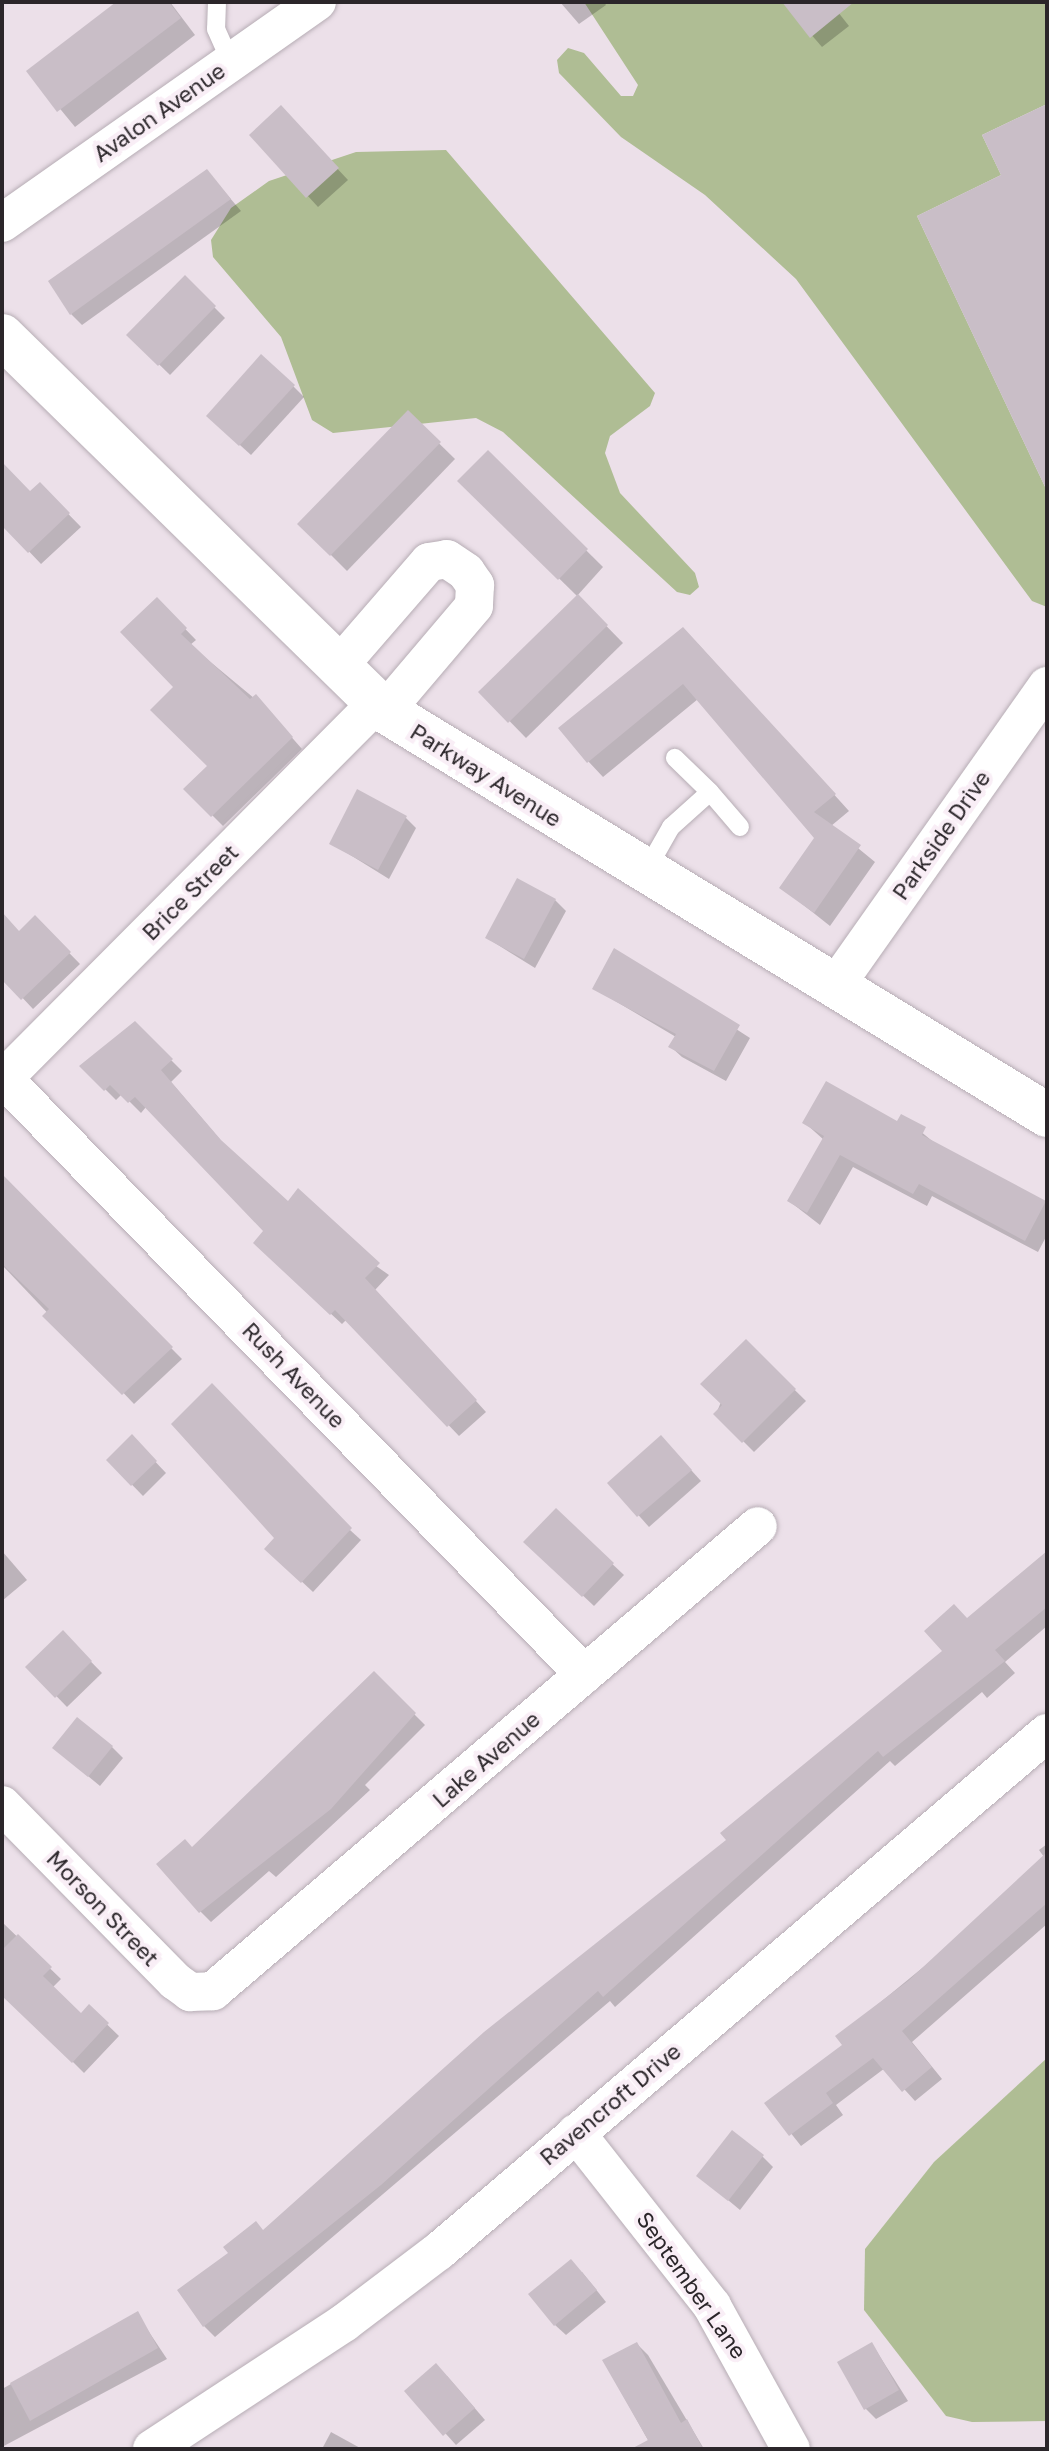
<!DOCTYPE html>
<style>
body{margin:0}
#map{position:relative;width:1049px;height:2451px;overflow:hidden;background:#ece0e9;font-family:"Golos Text",sans-serif}
div>[style]{position:absolute}
[style*='--x']{left:calc(var(--x)*1px);top:calc(var(--y)*1px);width:calc(var(--w)*1px);rotate:calc(var(--a)*1deg)}
.green>*{inset:0;background:#afbd94}
.shadow>*{inset:0;background:#0003}
.building>*{inset:0;background:#c9bec7}
.roads{filter:drop-shadow(0 0 2px #b7adb5) drop-shadow(0 0 2px #b7adb5)}
.lane>*{height:18px;margin:-9px;padding:0 9px;transform-origin:9px;border-radius:9px;background:#fff}
.street>*{height:38px;margin:-19px;padding:0 19px;transform-origin:19px;border-radius:19px;background:#fff}
.secondary>*{height:44px;margin:-22px;padding:0 22px;transform-origin:22px;border-radius:22px;background:#fff}
span{translate:-50% -50%;white-space:nowrap;text-align:center;line-height:1.15;-webkit-text-stroke:8px #f9eef6;paint-order:stroke}
.street-label{font-size:22px;color:#2b262a}
.frame{position:absolute;inset:0;border:4px solid #2b262a;pointer-events:none}
</style>
<div id="map">
<div class="green">
<i style="clip-path:polygon(584px 2px,1047px 2px,1047px 104px,982px 135px,1001px 175px,917px 216px,1047px 491px,1047px 607px,1032px 601px,796px 279px,705px 195px,621px 137px,559px 73px,557px 60px,568px 48px,584px 53px,621px 96px,633px 96px,638px 85px)"></i>
<i style="clip-path:polygon(446px 150px,655px 393px,650px 406px,610px 436px,605px 453px,620px 493px,695px 573px,699px 587px,690px 595px,677px 592px,503px 432px,476px 418px,333px 433px,312px 420px,281px 337px,213px 257px,211px 240px,231px 208px,269px 181px,356px 152px)"></i>
<i style="clip-path:polygon(1047px 2058px,1047px 2421px,972px 2422px,946px 2416px,864px 2310px,865px 2249px,934px 2162px)"></i>
</div>
<div class="shadow">
<i style="clip-path:polygon(119px 2px,170px 2px,195px 35px,75px 127px,29px 71px)"></i>
<i style="clip-path:polygon(560px 2px,604px 2px,606px 5px,579px 24px)"></i>
<i style="clip-path:polygon(783px 2px,830px 2px,849px 26px,822px 47px)"></i>
<i style="clip-path:polygon(291px 119px,348px 180px,318px 207px,252px 135px)"></i>
<i style="clip-path:polygon(207px 171px,241px 211px,82px 325px,71px 314px)"></i>
<i style="clip-path:polygon(185px 278px,225px 318px,170px 375px,129px 335px)"></i>
<i style="clip-path:polygon(293px 386px,304px 397px,251px 455px,219px 426px)"></i>
<i style="clip-path:polygon(408px 413px,455px 459px,347px 571px,300px 524px)"></i>
<i style="clip-path:polygon(488px 453px,603px 567px,577px 596px,460px 481px)"></i>
<i style="clip-path:polygon(2px 465px,31px 494px,40px 485px,81px 527px,41px 564px,2px 523px)"></i>
<i style="clip-path:polygon(578px 597px,623px 643px,526px 738px,481px 692px)"></i>
<i style="clip-path:polygon(157px 600px,196px 640px,190px 645px,266px 708px,302px 749px,223px 826px,186px 789px,210px 766px,176px 687px)"></i>
<i style="clip-path:polygon(698px 644px,849px 811px,831px 826px,875px 862px,830px 926px,782px 888px,817px 838px,698px 699px,603px 777px,588px 761px)"></i>
<i style="clip-path:polygon(405px 817px,416px 828px,389px 879px,331px 843px)"></i>
<i style="clip-path:polygon(555px 900px,566px 911px,535px 968px,487px 938px)"></i>
<i style="clip-path:polygon(2px 913px,19px 933px,35px 918px,80px 964px,33px 1009px,2px 976px)"></i>
<i style="clip-path:polygon(615px 951px,750px 1038px,726px 1081px,682px 1057px,671px 1047px,676px 1037px,595px 989px)"></i>
<i style="clip-path:polygon(135px 1024px,182px 1071px,171px 1082px,228px 1149px,288px 1204px,389px 1275px,375px 1290px,486px 1412px,459px 1436px,347px 1319px,342px 1324px,266px 1254px,265px 1231px,146px 1107px,141px 1113px,122px 1094px,116px 1100px,82px 1066px)"></i>
<i style="clip-path:polygon(902px 1116px,937px 1145px,1045px 1202px,1047px 1235px,1038px 1252px,932px 1196px,927px 1206px,853px 1167px,820px 1225px,789px 1201px,824px 1140px,805px 1123px,898px 1124px)"></i>
<i style="clip-path:polygon(2px 1178px,182px 1359px,134px 1404px,2px 1265px)"></i>
<i style="clip-path:polygon(746px 1342px,806px 1401px,754px 1452px,716px 1414px)"></i>
<i style="clip-path:polygon(132px 1437px,166px 1473px,143px 1496px,108px 1460px)"></i>
<i style="clip-path:polygon(672px 1449px,701px 1481px,649px 1527px,610px 1483px)"></i>
<i style="clip-path:polygon(556px 1511px,624px 1575px,594px 1606px,526px 1542px)"></i>
<i style="clip-path:polygon(350px 1530px,361px 1540px,313px 1592px,267px 1549px)"></i>
<i style="clip-path:polygon(2px 1551px,27px 1580px,2px 1601px)"></i>
<i style="clip-path:polygon(1047px 1566px,1047px 1626px,1005px 1662px,1015px 1673px,987px 1698px,982px 1692px,895px 1766px,890px 1761px,615px 2007px,610px 2001px,215px 2337px,204px 2326px,179px 2290px,264px 2232px,728px 1840px,945px 1652px,967px 1620px)"></i>
<i style="clip-path:polygon(63px 1633px,102px 1673px,67px 1707px,28px 1667px)"></i>
<i style="clip-path:polygon(374px 1674px,425px 1725px,365px 1785px,370px 1790px,276px 1877px,269px 1871px,211px 1922px,200px 1911px,192px 1850px)"></i>
<i style="clip-path:polygon(112px 1747px,123px 1758px,100px 1786px,54px 1748px)"></i>
<i style="clip-path:polygon(1047px 1844px,1047px 1924px,912px 2042px,942px 2079px,915px 2101px,885px 2068px,836px 2105px,843px 2115px,801px 2146px,767px 2103px,845px 2045px,838px 2037px,954px 1942px,1044px 1857px,1039px 1850px)"></i>
<i style="clip-path:polygon(2px 1922px,61px 1979px,52px 1988px,81px 2015px,89px 2007px,119px 2036px,84px 2073px,2px 1991px)"></i>
<i style="clip-path:polygon(762px 2156px,773px 2167px,740px 2210px,699px 2176px)"></i>
<i style="clip-path:polygon(582px 2272px,606px 2302px,566px 2335px,555px 2325px)"></i>
<i style="clip-path:polygon(137px 2314px,167px 2359px,2px 2447px,2px 2389px)"></i>
<i style="clip-path:polygon(637px 2344px,648px 2355px,704px 2449px,653px 2449px,604px 2361px)"></i>
<i style="clip-path:polygon(872px 2344px,908px 2401px,876px 2419px,865px 2408px)"></i>
<i style="clip-path:polygon(447px 2376px,485px 2420px,456px 2445px,407px 2391px)"></i>
<i style="clip-path:polygon(331px 2432px,362px 2449px,322px 2449px)"></i>
</div>
<div class="building">
<i style="clip-path:polygon(116px 2px,169px 2px,181px 18px,57px 112px,26px 71px)"></i>
<i style="clip-path:polygon(782px 2px,854px 2px,810px 38px)"></i>
<i style="clip-path:polygon(1047px 104px,1047px 491px,917px 216px,1001px 175px,982px 135px)"></i>
<i style="clip-path:polygon(281px 105px,339px 168px,306px 198px,249px 135px)"></i>
<i style="clip-path:polygon(207px 169px,231px 199px,70px 315px,48px 281px)"></i>
<i style="clip-path:polygon(185px 275px,216px 306px,158px 366px,126px 335px)"></i>
<i style="clip-path:polygon(261px 354px,295px 385px,239px 446px,206px 416px)"></i>
<i style="clip-path:polygon(408px 410px,441px 442px,330px 556px,297px 524px)"></i>
<i style="clip-path:polygon(488px 450px,588px 549px,558px 580px,457px 481px)"></i>
<i style="clip-path:polygon(2px 462px,30px 491px,40px 482px,70px 513px,28px 553px,2px 526px)"></i>
<i style="clip-path:polygon(578px 594px,608px 625px,508px 723px,478px 692px)"></i>
<i style="clip-path:polygon(157px 597px,187px 628px,181px 634px,250px 699px,256px 694px,293px 737px,211px 817px,183px 789px,207px 766px,150px 710px,173px 687px,120px 632px)"></i>
<i style="clip-path:polygon(683px 627px,836px 794px,814px 812px,861px 845px,814px 913px,779px 888px,814px 838px,683px 684px,587px 763px,558px 728px)"></i>
<i style="clip-path:polygon(357px 789px,407px 816px,378px 870px,329px 844px)"></i>
<i style="clip-path:polygon(517px 878px,556px 899px,524px 959px,485px 938px)"></i>
<i style="clip-path:polygon(2px 912px,19px 931px,35px 915px,71px 952px,21px 1000px,2px 980px)"></i>
<i style="clip-path:polygon(614px 948px,740px 1025px,714px 1071px,668px 1047px,676px 1034px,592px 989px)"></i>
<i style="clip-path:polygon(135px 1021px,173px 1059px,161px 1070px,221px 1140px,288px 1201px,298px 1188px,380px 1263px,365px 1278px,477px 1400px,447px 1427px,335px 1310px,330px 1315px,253px 1243px,263px 1231px,135px 1097px,128px 1103px,110px 1085px,104px 1091px,79px 1066px)"></i>
<i style="clip-path:polygon(826px 1081px,897px 1121px,901px 1114px,926px 1127px,922px 1135px,1046px 1201px,1025px 1241px,919px 1184px,913px 1194px,840px 1155px,807px 1213px,787px 1201px,824px 1136px,802px 1123px)"></i>
<i style="clip-path:polygon(2px 1174px,173px 1347px,122px 1395px,42px 1316px,49px 1309px,2px 1264px)"></i>
<i style="clip-path:polygon(746px 1339px,796px 1389px,742px 1443px,713px 1414px,722px 1405px,700px 1384px)"></i>
<i style="clip-path:polygon(212px 1383px,352px 1528px,301px 1583px,264px 1549px,274px 1538px,171px 1424px)"></i>
<i style="clip-path:polygon(132px 1434px,157px 1461px,131px 1486px,106px 1460px)"></i>
<i style="clip-path:polygon(661px 1435px,692px 1470px,637px 1517px,607px 1483px)"></i>
<i style="clip-path:polygon(556px 1508px,614px 1563px,582px 1597px,523px 1542px)"></i>
<i style="clip-path:polygon(1047px 1551px,1047px 1607px,995px 1650px,1005px 1661px,883px 1757px,878px 1751px,603px 1997px,598px 1991px,381px 2185px,203px 2327px,177px 2290px,228px 2253px,223px 2247px,256px 2221px,263px 2230px,484px 2032px,726px 1840px,720px 1833px,942px 1651px,924px 1631px,954px 1604px,967px 1618px)"></i>
<i style="clip-path:polygon(63px 1630px,92px 1661px,55px 1698px,25px 1667px)"></i>
<i style="clip-path:polygon(374px 1671px,416px 1713px,331px 1809px,199px 1913px,156px 1864px,185px 1839px,192px 1847px)"></i>
<i style="clip-path:polygon(77px 1717px,113px 1746px,88px 1777px,52px 1748px)"></i>
<i style="clip-path:polygon(1047px 1852px,1047px 1903px,902px 2031px,932px 2067px,902px 2092px,873px 2058px,826px 2093px,833px 2103px,789px 2136px,764px 2103px,842px 2045px,835px 2036px,908px 1981px)"></i>
<i style="clip-path:polygon(18px 1934px,52px 1967px,43px 1976px,81px 2013px,89px 2004px,109px 2023px,72px 2063px,2px 1996px,2px 1950px)"></i>
<i style="clip-path:polygon(732px 2130px,764px 2155px,728px 2201px,696px 2176px)"></i>
<i style="clip-path:polygon(571px 2259px,597px 2290px,554px 2326px,528px 2294px)"></i>
<i style="clip-path:polygon(138px 2311px,158px 2348px,30px 2421px,10px 2383px)"></i>
<i style="clip-path:polygon(637px 2342px,681px 2423px,687px 2419px,703px 2449px,631px 2449px,648px 2440px,602px 2360px)"></i>
<i style="clip-path:polygon(872px 2342px,899px 2390px,864px 2410px,837px 2362px)"></i>
<i style="clip-path:polygon(436px 2363px,475px 2408px,443px 2436px,404px 2391px)"></i>
</div>
<div class="roads">
<div class="lane">
<i style="--x:217;--y:2;--w:27;--a:92"></i>
<i style="--x:216;--y:29;--w:35;--a:66"></i>
<i style="--x:710;--y:792;--w:46;--a:49.4"></i>
<i style="--x:646;--y:871;--w:51;--a:-60.4"></i>
<i style="--x:671;--y:827;--w:52;--a:-41.9"></i>
<i style="--x:710;--y:792;--w:49;--a:-135.8"></i>
</div>
<div class="street">
<i style="--x:2;--y:223;--w:385;--a:-35.1"></i>
<i style="--x:338;--y:667;--w:139;--a:-49.1"></i>
<i style="--x:429;--y:562;--w:18;--a:-9"></i>
<i style="--x:447;--y:559;--w:23;--a:34"></i>
<i style="--x:466;--y:572;--w:16;--a:55"></i>
<i style="--x:475;--y:585;--w:21;--a:93"></i>
<i style="--x:474;--y:606;--w:138;--a:130.3"></i>
<i style="--x:836;--y:985;--w:366;--a:-54.8"></i>
<i style="--x:2;--y:1077;--w:834;--a:45.73"></i>
<i style="--x:2;--y:1080;--w:530;--a:-45.15"></i>
<i style="--x:2;--y:1805;--w:247;--a:45.5"></i>
<i style="--x:175;--y:1981;--w:19;--a:36"></i>
<i style="--x:190;--y:1992;--w:23;--a:-2"></i>
<i style="--x:213;--y:1991;--w:716;--a:-40.47"></i>
<i style="--x:576;--y:2133;--w:220;--a:51.8"></i>
<i style="--x:712;--y:2306;--w:163;--a:61.1"></i>
<i style="--x:152;--y:2449;--w:230;--a:-33.3"></i>
<i style="--x:344;--y:2323;--w:119;--a:-37.2"></i>
<i style="--x:439;--y:2251;--w:799;--a:-40.43"></i>
</div>
<div class="secondary">
<i style="--x:2;--y:336;--w:536;--a:44.4"></i>
<i style="--x:385;--y:711;--w:776;--a:31.39"></i>
</div>
</div>
<div class="street-label">
<span style="left:159px;top:112px;rotate:-35deg">Avalon Avenue</span>
<span style="left:486px;top:775px;rotate:32deg">Parkway Avenue</span>
<span style="left:941px;top:835px;rotate:-55deg">Parkside Drive</span>
<span style="left:190px;top:892px;rotate:-45deg">Brice Street</span>
<span style="left:294px;top:1375px;rotate:46deg">Rush Avenue</span>
<span style="left:486px;top:1759px;rotate:-41deg">Lake Avenue</span>
<span style="left:103px;top:1908px;rotate:46deg">Morson Street</span>
<span style="left:610px;top:2104px;rotate:-40deg">Ravencroft Drive</span>
<span style="left:692px;top:2285px;rotate:55deg">September Lane</span>
</div>
<div class="frame"></div>
</div>
